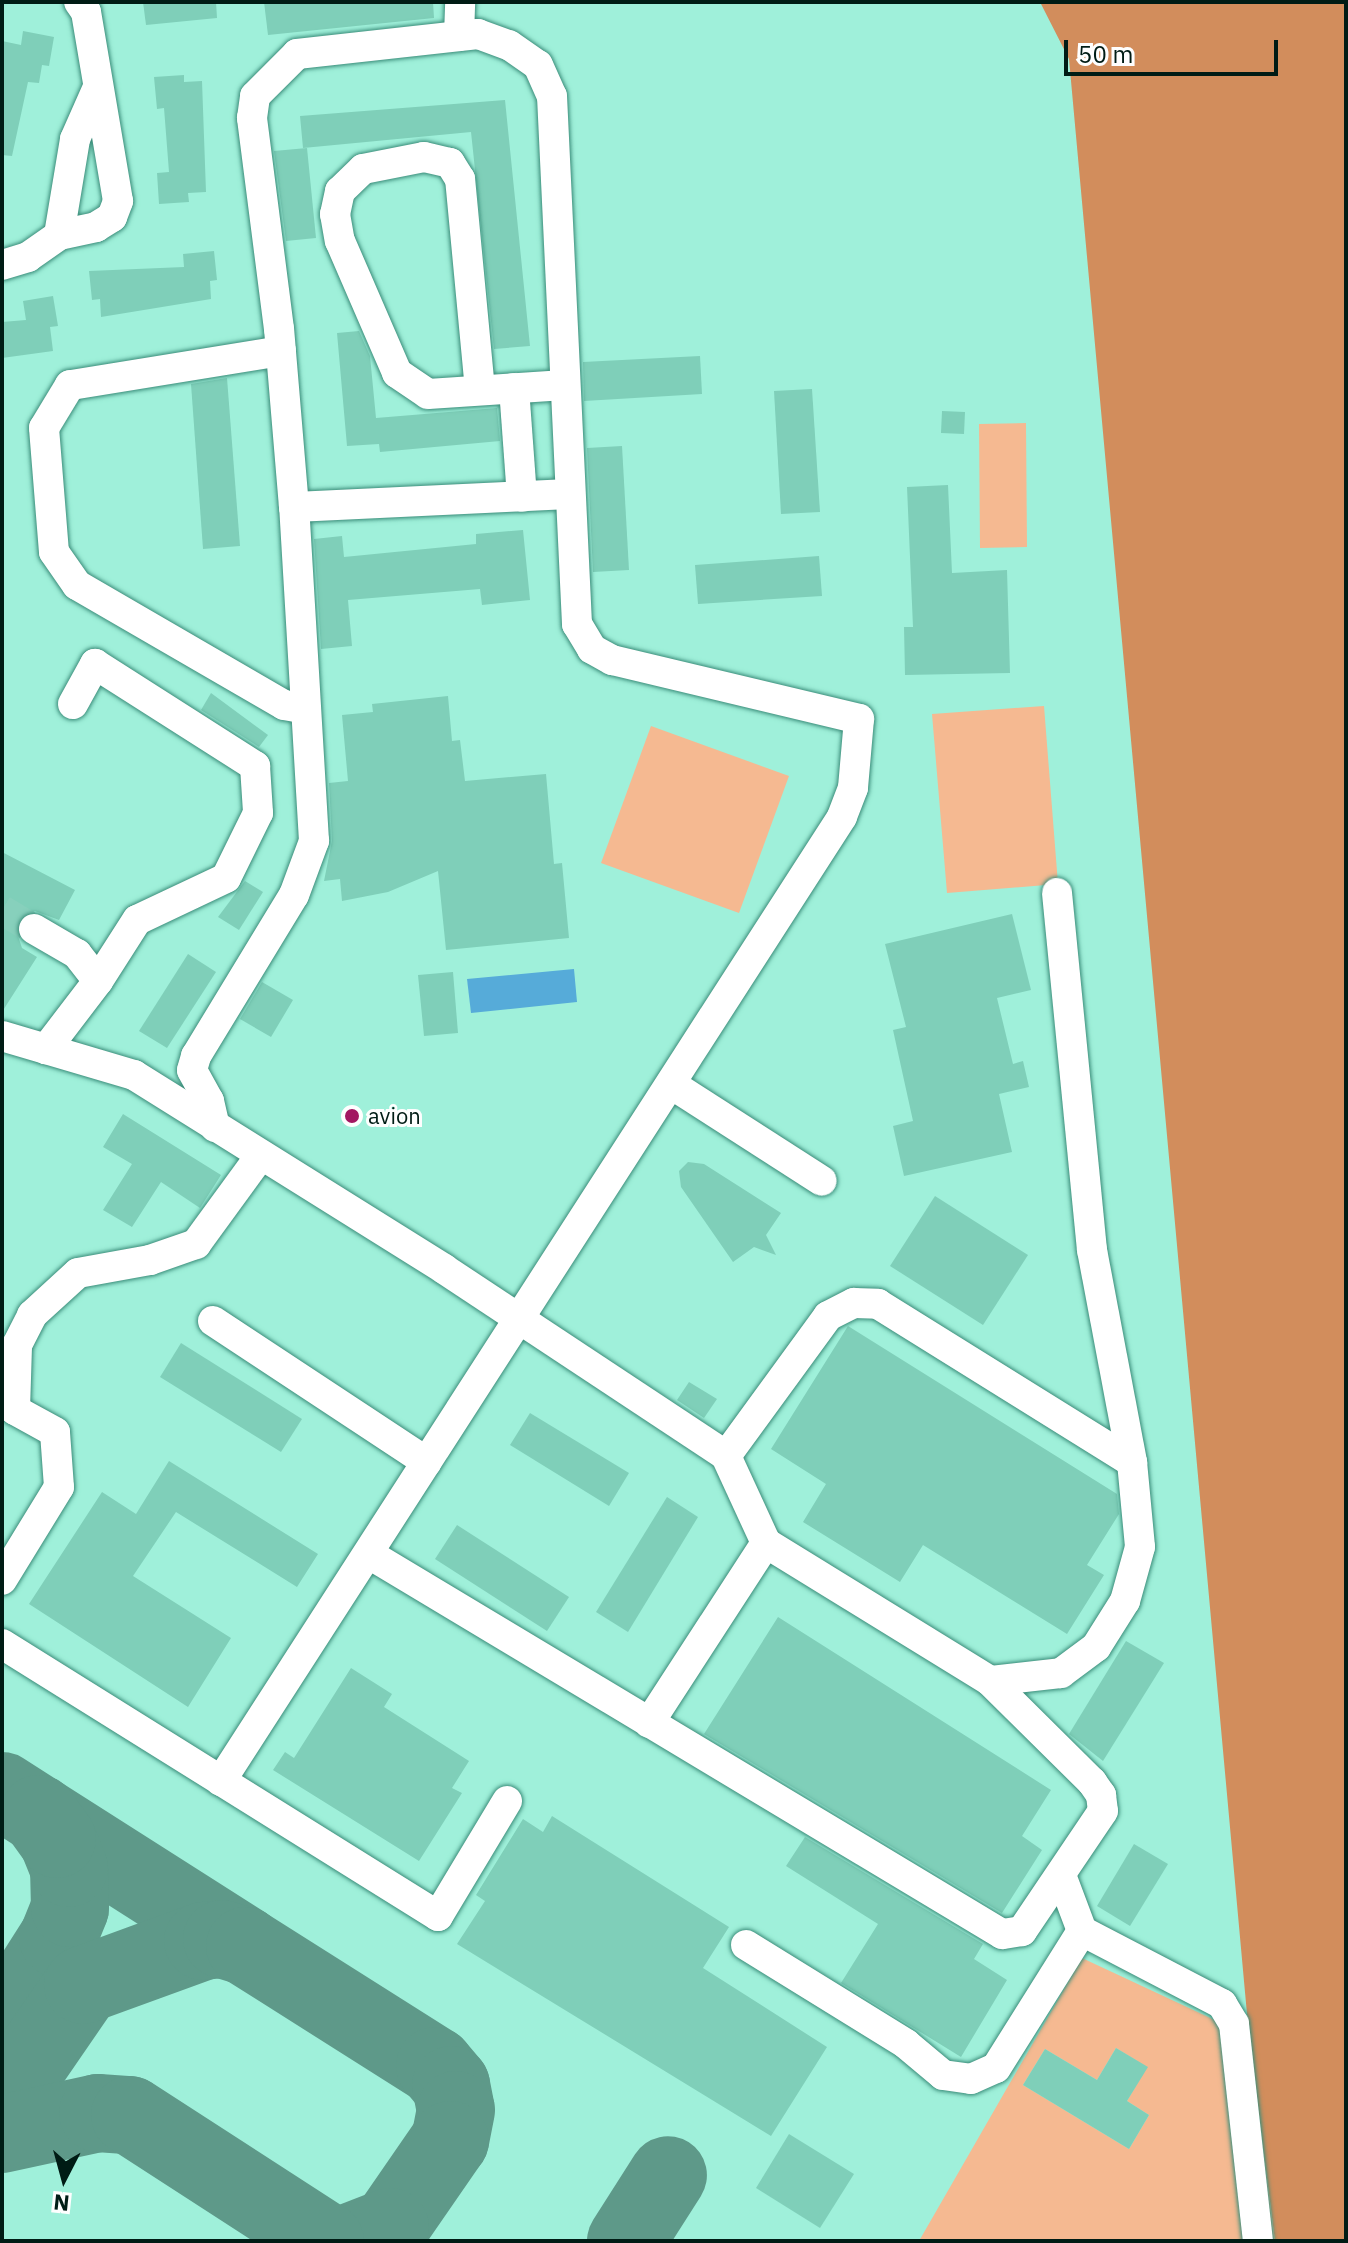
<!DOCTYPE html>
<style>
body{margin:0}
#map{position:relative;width:1348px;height:2243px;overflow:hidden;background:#9ff0da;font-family:"IBM Plex Sans",sans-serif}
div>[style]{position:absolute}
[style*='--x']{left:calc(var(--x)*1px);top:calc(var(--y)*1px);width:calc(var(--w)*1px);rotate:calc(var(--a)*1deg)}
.green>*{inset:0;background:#f5b991}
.forest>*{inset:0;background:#d28d5c}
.water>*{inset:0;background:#56abd9}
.taxiway>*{height:78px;margin:-39px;padding:0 39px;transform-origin:39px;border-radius:39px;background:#5e9989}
.building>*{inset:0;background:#7fcfb9}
.minor-tunnel>*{height:30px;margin-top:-15px;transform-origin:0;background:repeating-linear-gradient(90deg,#87d0bc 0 30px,transparent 0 45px)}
.roads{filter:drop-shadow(0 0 2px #3a8c79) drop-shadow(0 0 2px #3a8c79)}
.minor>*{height:30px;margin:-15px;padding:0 15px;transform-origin:15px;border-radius:15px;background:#fff}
.dots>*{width:22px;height:22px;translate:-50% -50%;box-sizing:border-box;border:4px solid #fefefe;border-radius:50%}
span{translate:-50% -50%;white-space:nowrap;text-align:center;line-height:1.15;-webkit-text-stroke:6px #fefefe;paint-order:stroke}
.poi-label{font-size:22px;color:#001c15}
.left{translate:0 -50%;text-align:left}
.frame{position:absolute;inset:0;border:4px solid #001c15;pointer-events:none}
.north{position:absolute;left:24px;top:2139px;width:80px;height:80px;-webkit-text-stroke:6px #fefefe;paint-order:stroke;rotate:186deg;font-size:22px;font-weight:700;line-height:32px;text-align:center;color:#001c15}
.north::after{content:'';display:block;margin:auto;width:28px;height:36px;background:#001c15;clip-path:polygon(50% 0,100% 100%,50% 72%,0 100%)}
.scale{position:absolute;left:1064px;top:40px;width:214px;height:36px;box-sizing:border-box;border:4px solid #001c15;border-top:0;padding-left:10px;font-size:24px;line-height:28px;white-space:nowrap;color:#001c15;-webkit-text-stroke:6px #fefefe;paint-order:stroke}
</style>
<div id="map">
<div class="green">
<i style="clip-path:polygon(1026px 423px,1027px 547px,980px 548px,979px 424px)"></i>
<i style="clip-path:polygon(1044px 706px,1058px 884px,947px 893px,932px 714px)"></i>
<i style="clip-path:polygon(651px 726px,789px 776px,739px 913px,601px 863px)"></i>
<i style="clip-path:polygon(evenodd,1082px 1958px,1249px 2036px,1275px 2241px,919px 2241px,1082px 1958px,1116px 2048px,1147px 2067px,1127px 2101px,1149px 2115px,1129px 2149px,1023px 2085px,1045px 2049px,1097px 2080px,1116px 2048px)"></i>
</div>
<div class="forest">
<i style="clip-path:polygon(1040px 2px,1346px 2px,1346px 2241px,1275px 2241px,1249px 2036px,1069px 59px)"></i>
</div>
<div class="water">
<i style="clip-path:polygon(574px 969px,577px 1002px,471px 1013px,467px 979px)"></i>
</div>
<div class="taxiway">
<i style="--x:2;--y:1791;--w:288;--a:32.5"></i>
<i style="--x:2;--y:2026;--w:104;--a:-57.5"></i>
<i style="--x:58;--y:1938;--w:32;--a:-68"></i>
<i style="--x:70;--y:1908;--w:40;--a:-91.4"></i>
<i style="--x:69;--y:1868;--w:31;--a:-112"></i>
<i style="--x:57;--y:1839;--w:31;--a:-126"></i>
<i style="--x:2;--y:2103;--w:143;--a:-55.5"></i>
<i style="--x:83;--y:1985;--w:128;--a:-20.1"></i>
<i style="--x:203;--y:1941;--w:19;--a:-6"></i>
<i style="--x:222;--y:1939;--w:24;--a:17"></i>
<i style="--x:245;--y:1946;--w:225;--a:32.3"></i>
<i style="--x:435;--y:2066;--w:25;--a:50"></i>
<i style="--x:451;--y:2085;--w:25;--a:79"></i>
<i style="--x:456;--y:2110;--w:31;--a:101"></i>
<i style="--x:450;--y:2140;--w:106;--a:124.6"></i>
<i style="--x:390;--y:2227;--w:40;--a:159"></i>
<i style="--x:2;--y:2134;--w:98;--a:-12.3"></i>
<i style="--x:98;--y:2113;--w:32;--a:4"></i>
<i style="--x:130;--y:2115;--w:232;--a:32.9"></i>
<i style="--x:626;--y:2241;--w:78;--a:-57.5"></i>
</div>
<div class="building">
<i style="clip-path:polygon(143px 2px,216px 2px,217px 18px,146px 25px)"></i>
<i style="clip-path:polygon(264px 2px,433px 2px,434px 18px,268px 35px)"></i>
<i style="clip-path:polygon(23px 31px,54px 37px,49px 66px,42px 65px,39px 83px,28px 82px,12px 156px,2px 155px,2px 41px,21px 45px)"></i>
<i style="clip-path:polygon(184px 75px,184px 82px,202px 81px,206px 192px,188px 193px,189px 202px,159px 204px,157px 173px,169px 172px,164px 108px,157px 109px,154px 77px)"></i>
<i style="clip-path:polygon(505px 100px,530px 346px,494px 349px,471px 132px,303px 148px,300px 116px)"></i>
<i style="clip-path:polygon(307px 148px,316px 238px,286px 241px,274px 151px)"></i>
<i style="clip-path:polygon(214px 251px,217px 280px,210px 281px,211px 299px,101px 317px,100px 299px,92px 300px,89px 271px,184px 267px,183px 254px)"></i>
<i style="clip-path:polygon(53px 296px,58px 326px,50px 327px,53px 351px,2px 358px,2px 322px,26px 320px,23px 301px)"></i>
<i style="clip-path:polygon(359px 331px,370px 356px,376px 418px,497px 408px,500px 441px,380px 452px,379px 444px,347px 446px,337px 333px)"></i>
<i style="clip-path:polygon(700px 356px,702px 394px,584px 401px,583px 362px)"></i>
<i style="clip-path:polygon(227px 378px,240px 546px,203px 549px,191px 384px)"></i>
<i style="clip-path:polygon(812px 389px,820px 512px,781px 514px,774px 391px)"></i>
<i style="clip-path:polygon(942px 411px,965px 412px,964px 434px,941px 433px)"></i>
<i style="clip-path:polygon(622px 446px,629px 570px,593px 572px,587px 448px)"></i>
<i style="clip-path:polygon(948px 485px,952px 573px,1007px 570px,1010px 673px,905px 675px,904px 627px,913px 627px,907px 487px)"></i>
<i style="clip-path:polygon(523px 530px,530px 600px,482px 605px,480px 589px,348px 600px,352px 646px,321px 649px,314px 539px,342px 536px,344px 557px,476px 544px,476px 534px)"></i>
<i style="clip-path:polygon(819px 556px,822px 596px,698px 604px,695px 565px)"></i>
<i style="clip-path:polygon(211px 693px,268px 735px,259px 747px,201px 710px)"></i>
<i style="clip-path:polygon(448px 696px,452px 741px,460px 740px,465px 781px,546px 774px,554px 864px,562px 863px,569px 938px,446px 950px,438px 871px,388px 892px,342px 901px,340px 879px,324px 881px,332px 841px,329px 783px,348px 781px,342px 715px,373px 712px,372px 704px)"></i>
<i style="clip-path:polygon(2px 852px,75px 890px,59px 920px,35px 911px,19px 919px,16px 930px,22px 948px,37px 957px,2px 1012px)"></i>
<i style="clip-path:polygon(245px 881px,263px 892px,239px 930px,218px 917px)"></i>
<i style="clip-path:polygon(1012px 914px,1031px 990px,997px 998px,1013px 1064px,1023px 1061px,1029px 1087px,999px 1094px,1012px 1152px,904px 1176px,893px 1126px,913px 1121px,893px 1030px,906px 1027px,885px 944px)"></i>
<i style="clip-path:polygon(188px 954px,216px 972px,167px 1048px,139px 1031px)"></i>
<i style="clip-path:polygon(453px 972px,458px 1033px,424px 1036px,418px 975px)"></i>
<i style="clip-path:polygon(262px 982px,293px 1000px,271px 1037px,240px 1019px)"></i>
<i style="clip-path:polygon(123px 1114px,221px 1175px,200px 1208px,161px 1182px,132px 1227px,103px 1210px,132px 1164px,103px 1147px)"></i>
<i style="clip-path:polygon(688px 1162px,704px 1164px,781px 1213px,766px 1235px,776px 1255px,754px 1247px,733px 1262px,681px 1187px,679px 1171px)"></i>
<i style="clip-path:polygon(935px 1196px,1028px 1255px,983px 1325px,890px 1266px)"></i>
<i style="clip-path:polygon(848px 1326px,1117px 1494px,1119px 1514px,1087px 1565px,1104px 1575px,1067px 1634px,923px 1545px,900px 1582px,803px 1522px,826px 1484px,771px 1449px)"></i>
<i style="clip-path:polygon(181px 1343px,302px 1419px,281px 1452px,160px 1377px)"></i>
<i style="clip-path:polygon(689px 1382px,717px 1399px,704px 1418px,677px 1400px)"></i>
<i style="clip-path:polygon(530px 1413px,629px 1473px,609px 1506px,510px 1445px)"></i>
<i style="clip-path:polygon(169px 1461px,318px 1554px,297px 1587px,176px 1512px,133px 1576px,231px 1638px,188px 1707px,29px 1604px,102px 1492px,136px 1514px)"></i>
<i style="clip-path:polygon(667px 1497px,698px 1517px,628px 1632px,596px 1612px)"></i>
<i style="clip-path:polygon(457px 1525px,569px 1597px,547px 1631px,435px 1559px)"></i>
<i style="clip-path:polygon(778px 1617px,1051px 1790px,1022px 1836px,1042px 1850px,1002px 1913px,704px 1734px)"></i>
<i style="clip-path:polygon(1126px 1641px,1164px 1663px,1103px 1761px,1069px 1734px)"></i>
<i style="clip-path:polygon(351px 1668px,392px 1694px,384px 1707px,469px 1761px,452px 1788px,462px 1793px,419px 1861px,273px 1770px,285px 1752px,294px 1758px)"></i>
<i style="clip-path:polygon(552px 1816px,729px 1927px,703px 1968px,827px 2047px,771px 2136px,457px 1944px,485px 1901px,476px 1895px,523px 1819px,543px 1832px)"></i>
<i style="clip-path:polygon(805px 1837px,983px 1944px,974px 1959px,1007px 1980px,961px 2057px,841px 1983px,878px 1924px,786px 1866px)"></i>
<i style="clip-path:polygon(1134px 1844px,1168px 1864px,1130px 1926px,1097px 1906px)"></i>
<i style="clip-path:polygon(1116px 2048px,1148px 2067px,1127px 2101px,1149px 2115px,1129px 2149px,1023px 2085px,1045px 2049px,1097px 2080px)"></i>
<i style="clip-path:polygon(789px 2134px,854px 2174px,820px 2228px,756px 2188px)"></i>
</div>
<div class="minor-tunnel">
<i style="--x:2;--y:910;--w:37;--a:31"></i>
</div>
<div class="roads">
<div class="minor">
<i style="--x:459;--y:36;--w:34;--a:-88"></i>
<i style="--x:59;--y:235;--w:97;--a:-80.5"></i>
<i style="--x:75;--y:139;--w:57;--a:-66.1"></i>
<i style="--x:2;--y:265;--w:27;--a:-17"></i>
<i style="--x:28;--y:257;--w:38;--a:-35"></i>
<i style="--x:59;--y:235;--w:38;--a:-12"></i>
<i style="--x:96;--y:227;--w:19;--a:-32"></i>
<i style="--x:112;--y:217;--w:17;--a:-69"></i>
<i style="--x:118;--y:201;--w:192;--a:-99.6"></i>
<i style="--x:86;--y:12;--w:12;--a:-125"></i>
<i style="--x:281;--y:351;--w:214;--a:170.8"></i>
<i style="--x:70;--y:385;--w:50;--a:121.2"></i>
<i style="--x:44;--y:428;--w:124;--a:85.4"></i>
<i style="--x:54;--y:552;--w:40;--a:55.1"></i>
<i style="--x:77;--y:585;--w:239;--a:30.1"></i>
<i style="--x:284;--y:705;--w:22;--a:10"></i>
<i style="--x:514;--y:388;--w:109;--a:85.8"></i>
<i style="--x:480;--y:390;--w:212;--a:-95.4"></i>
<i style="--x:460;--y:179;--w:19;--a:-122"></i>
<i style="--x:450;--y:163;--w:27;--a:-167"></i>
<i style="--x:424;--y:157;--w:62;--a:168.9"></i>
<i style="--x:363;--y:169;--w:32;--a:136"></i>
<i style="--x:340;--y:191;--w:24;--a:102"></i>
<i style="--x:335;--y:214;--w:27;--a:80"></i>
<i style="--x:340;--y:241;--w:144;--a:66.6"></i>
<i style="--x:397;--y:373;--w:37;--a:34"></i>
<i style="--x:428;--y:394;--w:137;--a:-3.8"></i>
<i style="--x:294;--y:507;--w:276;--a:-2.7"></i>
<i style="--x:73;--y:704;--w:46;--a:-61.2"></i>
<i style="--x:95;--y:664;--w:190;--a:32.5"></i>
<i style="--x:255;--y:766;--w:47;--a:86.3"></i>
<i style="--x:258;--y:813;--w:72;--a:116.2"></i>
<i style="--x:226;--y:878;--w:98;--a:154.7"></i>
<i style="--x:137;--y:920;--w:72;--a:122.6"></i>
<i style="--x:1057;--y:893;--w:359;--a:84.4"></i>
<i style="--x:1092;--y:1250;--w:216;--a:79.3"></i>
<i style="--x:34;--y:929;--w:50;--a:30.2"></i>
<i style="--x:77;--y:954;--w:34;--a:52"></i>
<i style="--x:98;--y:981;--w:86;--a:127.4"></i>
<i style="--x:2;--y:1036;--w:138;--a:16.5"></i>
<i style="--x:134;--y:1075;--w:366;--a:32"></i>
<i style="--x:444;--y:1269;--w:338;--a:33.5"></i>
<i style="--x:726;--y:1456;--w:96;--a:65.3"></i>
<i style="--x:766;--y:1543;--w:263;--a:31.6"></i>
<i style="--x:990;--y:1681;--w:144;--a:44.7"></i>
<i style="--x:1092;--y:1782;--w:16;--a:55"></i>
<i style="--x:1101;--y:1795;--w:16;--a:83"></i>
<i style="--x:1103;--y:1811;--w:145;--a:124"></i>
<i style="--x:1022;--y:1931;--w:20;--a:171"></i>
<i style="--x:1002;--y:1934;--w:738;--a:-149.02"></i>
<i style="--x:671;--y:1084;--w:179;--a:32.7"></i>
<i style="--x:215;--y:1127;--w:27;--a:-103"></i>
<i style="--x:209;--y:1101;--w:35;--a:-119"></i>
<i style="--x:192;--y:1070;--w:15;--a:-74"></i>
<i style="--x:196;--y:1056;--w:188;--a:-58.7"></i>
<i style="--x:294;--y:895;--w:58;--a:-69.7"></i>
<i style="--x:314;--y:841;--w:335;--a:-93.4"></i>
<i style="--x:294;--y:507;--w:179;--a:-94.8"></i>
<i style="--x:279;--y:329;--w:213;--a:-97.3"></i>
<i style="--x:252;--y:118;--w:22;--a:-82"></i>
<i style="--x:255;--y:96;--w:59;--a:-45"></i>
<i style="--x:297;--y:54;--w:182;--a:-6.3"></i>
<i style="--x:478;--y:34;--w:33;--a:20"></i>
<i style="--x:509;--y:45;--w:35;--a:35"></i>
<i style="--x:538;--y:65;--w:34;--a:66"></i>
<i style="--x:552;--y:96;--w:529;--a:87.29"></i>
<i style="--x:577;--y:624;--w:29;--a:59"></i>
<i style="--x:592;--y:649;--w:23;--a:29"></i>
<i style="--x:612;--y:660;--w:254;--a:13.4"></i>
<i style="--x:859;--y:719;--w:69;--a:95"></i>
<i style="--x:853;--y:788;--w:31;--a:111"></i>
<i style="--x:842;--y:817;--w:1147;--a:122.79"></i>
<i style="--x:213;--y:1321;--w:256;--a:33.4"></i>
<i style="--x:726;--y:1456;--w:173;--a:-53.9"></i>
<i style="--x:828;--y:1316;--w:29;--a:-27"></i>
<i style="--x:854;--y:1303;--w:24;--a:2"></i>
<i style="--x:878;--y:1304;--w:299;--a:31.9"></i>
<i style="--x:1132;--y:1462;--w:85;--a:84.6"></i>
<i style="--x:1140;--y:1547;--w:56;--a:105.5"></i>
<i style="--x:1125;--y:1601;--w:54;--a:122.2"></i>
<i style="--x:1096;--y:1647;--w:44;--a:143.4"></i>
<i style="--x:1061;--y:1673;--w:71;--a:173.6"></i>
<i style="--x:2;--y:1580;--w:109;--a:-58.5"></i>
<i style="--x:59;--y:1487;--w:55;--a:-94.2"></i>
<i style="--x:55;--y:1432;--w:46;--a:-151.2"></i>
<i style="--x:15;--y:1410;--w:65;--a:-88.2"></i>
<i style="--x:17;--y:1345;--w:34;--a:-63"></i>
<i style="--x:32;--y:1315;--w:62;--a:-42.4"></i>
<i style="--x:78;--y:1273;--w:73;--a:-10.2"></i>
<i style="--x:150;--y:1260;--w:49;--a:-19.2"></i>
<i style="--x:196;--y:1244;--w:110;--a:-53.9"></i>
<i style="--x:2;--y:1644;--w:514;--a:31.96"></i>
<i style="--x:438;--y:1916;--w:134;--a:-59"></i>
<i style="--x:649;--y:1723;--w:215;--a:-57"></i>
<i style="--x:1061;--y:1875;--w:60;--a:69.4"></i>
<i style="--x:1082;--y:1931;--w:158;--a:27.5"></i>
<i style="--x:1222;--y:2004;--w:23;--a:59"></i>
<i style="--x:1234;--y:2024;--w:218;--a:83.7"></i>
<i style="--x:746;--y:1945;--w:188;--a:31.7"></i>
<i style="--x:906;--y:2044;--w:48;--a:40"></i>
<i style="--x:943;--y:2075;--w:28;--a:8"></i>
<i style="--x:971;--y:2079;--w:27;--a:-24"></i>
<i style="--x:996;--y:2068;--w:162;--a:-57.9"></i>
</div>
</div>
<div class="dots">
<i style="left:352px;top:1116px;background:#a21761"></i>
</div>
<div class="poi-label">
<span class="left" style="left:368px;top:1116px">avion</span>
</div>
<div class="frame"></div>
<div class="north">N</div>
<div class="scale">50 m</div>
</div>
